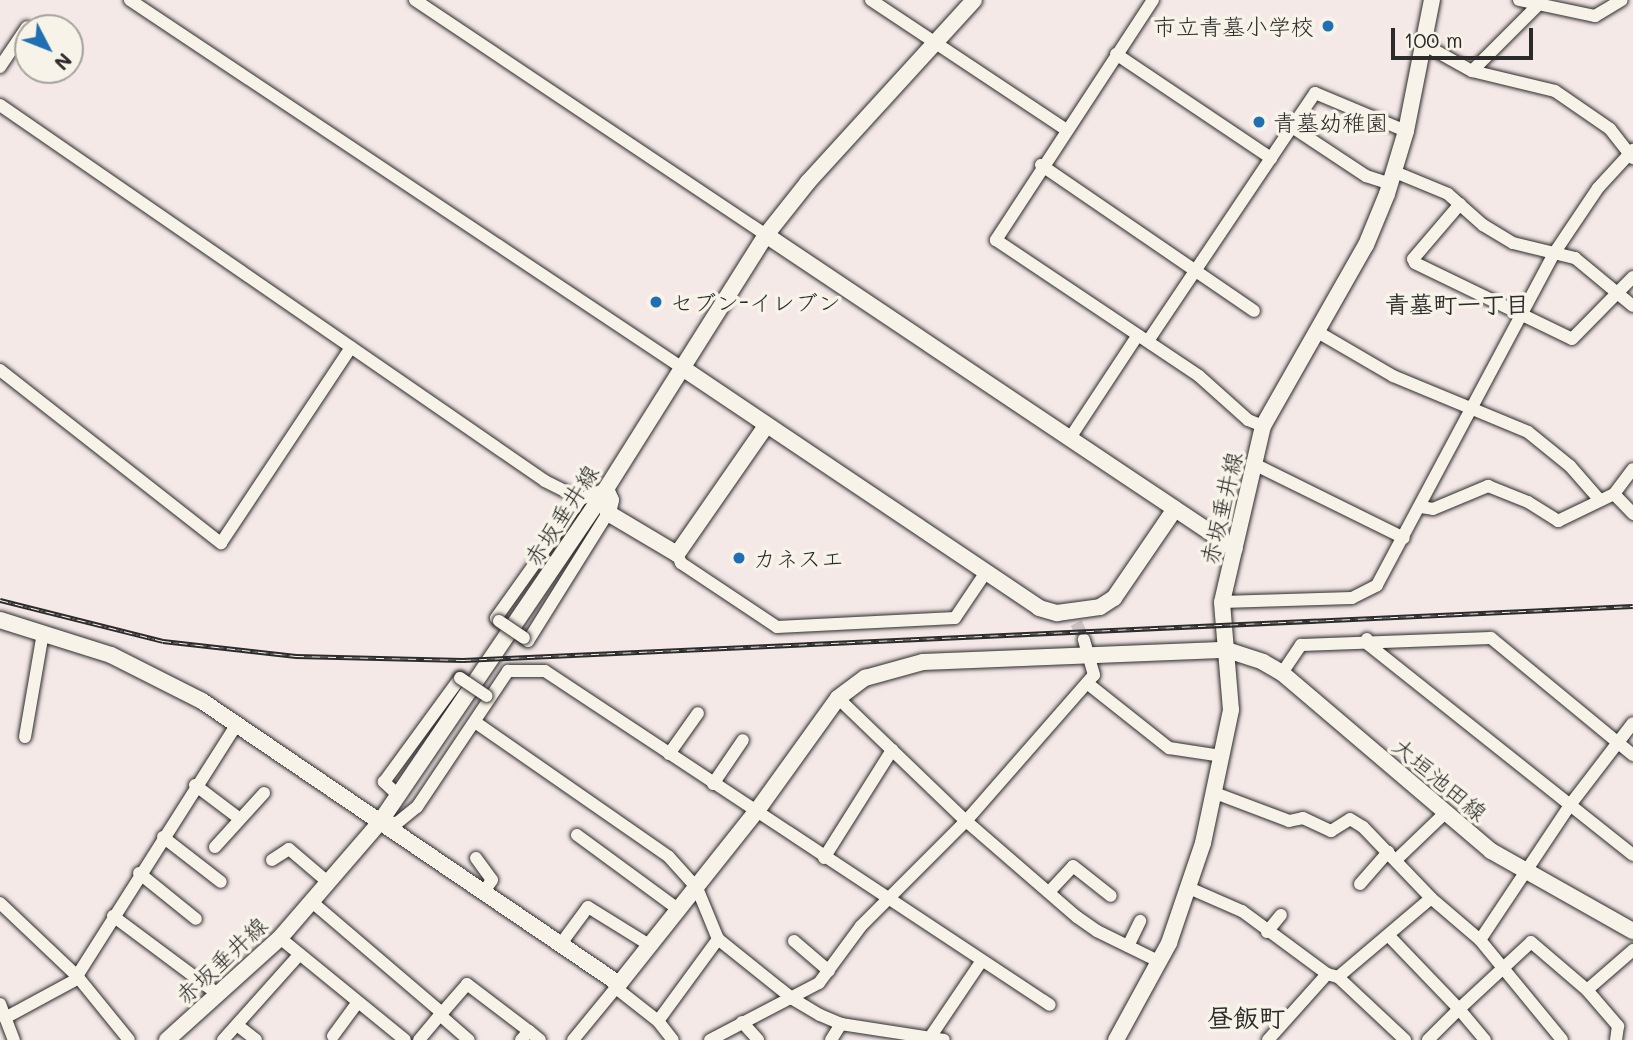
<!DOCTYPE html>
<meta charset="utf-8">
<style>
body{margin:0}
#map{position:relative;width:1633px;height:1040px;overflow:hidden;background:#f5e9e8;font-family:Mali,"Klee One",sans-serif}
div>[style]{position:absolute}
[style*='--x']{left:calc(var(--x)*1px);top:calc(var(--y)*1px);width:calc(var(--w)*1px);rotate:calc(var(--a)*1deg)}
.street-tunnel>*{height:12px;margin-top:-6px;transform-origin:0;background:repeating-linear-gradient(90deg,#cdc3c2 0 12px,transparent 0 18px)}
.roads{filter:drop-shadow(0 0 2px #2b2b2b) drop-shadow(0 0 2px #2b2b2b)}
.street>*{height:12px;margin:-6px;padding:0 6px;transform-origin:6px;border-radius:6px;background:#f7f3e8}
.secondary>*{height:16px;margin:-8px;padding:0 8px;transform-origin:8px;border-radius:8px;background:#f7f3e8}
.rail>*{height:5px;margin-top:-2.5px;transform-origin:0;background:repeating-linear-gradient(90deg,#f7f3e8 0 8px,#2b2b2b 0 16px);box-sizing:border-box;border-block:2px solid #2b2b2b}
.bridges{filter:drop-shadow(0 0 2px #2b2b2b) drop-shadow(0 0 2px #2b2b2b)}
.street-bridge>*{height:12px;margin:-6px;padding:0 6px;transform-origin:6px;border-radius:6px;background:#f7f3e8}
.dots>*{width:19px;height:19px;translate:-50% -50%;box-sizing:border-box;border:4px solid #f7f3e8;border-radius:50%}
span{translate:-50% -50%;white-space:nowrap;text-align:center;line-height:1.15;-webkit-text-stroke:7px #f7f3e8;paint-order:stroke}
.poi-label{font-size:23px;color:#2b2b2b}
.right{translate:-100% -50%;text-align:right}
.left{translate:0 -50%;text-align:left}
.street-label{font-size:23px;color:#2b2b2b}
.neighbourhood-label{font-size:24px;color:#2b2b2b;font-weight:700}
.quarter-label{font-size:26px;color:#2b2b2b;font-weight:700}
.north{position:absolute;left:14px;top:14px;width:70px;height:70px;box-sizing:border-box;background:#f7f3e8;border:2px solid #a5a39c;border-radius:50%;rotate:132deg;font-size:19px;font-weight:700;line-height:28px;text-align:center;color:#2b2b2b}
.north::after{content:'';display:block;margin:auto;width:24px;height:32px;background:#1f6fb2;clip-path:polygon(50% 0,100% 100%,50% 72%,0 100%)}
.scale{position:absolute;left:1391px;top:28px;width:142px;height:32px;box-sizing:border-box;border:4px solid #2b2b2b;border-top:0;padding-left:9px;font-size:21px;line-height:24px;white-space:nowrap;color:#2b2b2b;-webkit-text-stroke:5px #f7f3e8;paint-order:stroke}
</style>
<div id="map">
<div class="street-tunnel">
<i style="--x:1076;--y:623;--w:18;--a:63"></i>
</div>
<div class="roads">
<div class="street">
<i style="--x:130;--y:0;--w:662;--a:33.67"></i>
<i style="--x:415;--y:0;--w:422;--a:33.8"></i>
<i style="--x:871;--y:0;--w:233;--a:33.6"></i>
<i style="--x:1153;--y:0;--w:287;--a:123.2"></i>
<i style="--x:996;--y:240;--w:244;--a:33.8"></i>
<i style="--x:1199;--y:376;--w:66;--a:41.9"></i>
<i style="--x:1248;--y:420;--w:16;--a:22"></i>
<i style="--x:1519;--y:0;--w:78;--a:11.9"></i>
<i style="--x:1595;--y:16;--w:31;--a:-31"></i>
<i style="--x:1425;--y:45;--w:54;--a:29"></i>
<i style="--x:1472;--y:71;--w:85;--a:13.5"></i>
<i style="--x:1555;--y:91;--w:67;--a:34.6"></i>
<i style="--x:1610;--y:129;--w:37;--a:52"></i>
<i style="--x:1116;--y:54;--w:187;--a:33.9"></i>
<i style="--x:0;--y:67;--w:48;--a:-56"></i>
<i style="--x:1472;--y:71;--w:92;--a:-45"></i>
<i style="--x:0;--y:105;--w:662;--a:34.6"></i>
<i style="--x:545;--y:481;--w:40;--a:26.6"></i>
<i style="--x:1292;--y:127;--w:41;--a:-55.9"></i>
<i style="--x:1315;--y:93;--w:99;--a:22.7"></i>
<i style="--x:1041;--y:165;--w:258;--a:34.4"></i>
<i style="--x:1395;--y:172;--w:57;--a:22.5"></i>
<i style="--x:1448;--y:194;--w:47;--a:41.5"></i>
<i style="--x:1483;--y:225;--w:35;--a:31"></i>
<i style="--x:1513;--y:243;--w:64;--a:13.6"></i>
<i style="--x:1575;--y:258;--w:75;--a:39.6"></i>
<i style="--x:1460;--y:204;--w:72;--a:130.5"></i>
<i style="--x:1413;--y:259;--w:4;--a:63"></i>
<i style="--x:1415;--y:263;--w:174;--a:25.8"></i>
<i style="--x:1572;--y:339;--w:87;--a:-45.5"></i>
<i style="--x:1316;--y:331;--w:89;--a:30.3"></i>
<i style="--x:1393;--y:376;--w:146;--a:22.5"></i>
<i style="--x:1528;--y:432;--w:54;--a:39"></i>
<i style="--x:1570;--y:466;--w:43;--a:48.8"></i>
<i style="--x:1148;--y:341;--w:258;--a:-56.1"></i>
<i style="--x:1292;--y:127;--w:89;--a:33.5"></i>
<i style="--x:1366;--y:176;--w:26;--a:18"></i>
<i style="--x:0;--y:370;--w:281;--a:38.1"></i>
<i style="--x:221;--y:543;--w:235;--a:-56.4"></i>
<i style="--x:1070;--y:438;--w:123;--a:-56.6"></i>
<i style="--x:1254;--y:464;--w:167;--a:26.3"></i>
<i style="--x:1614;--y:494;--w:28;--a:46"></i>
<i style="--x:1421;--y:507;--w:12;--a:9"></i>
<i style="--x:1433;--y:509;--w:60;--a:-22.7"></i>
<i style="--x:1488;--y:486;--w:43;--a:21.8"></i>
<i style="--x:1528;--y:502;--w:36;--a:32"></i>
<i style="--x:1558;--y:521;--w:62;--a:-25.7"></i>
<i style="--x:1614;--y:494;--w:31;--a:-53"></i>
<i style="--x:677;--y:554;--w:10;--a:66"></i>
<i style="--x:681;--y:563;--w:115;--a:33.7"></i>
<i style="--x:777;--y:627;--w:178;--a:-2.9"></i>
<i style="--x:955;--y:618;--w:55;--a:-56"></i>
<i style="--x:1222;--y:602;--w:130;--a:-1.8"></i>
<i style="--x:1352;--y:598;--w:28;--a:-27"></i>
<i style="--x:1377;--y:585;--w:378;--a:-61.9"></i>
<i style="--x:1555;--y:252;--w:77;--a:-56.1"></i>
<i style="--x:1598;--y:188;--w:52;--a:-47.4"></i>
<i style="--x:499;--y:621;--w:4;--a:-135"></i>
<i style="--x:496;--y:618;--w:146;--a:-54.5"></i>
<i style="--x:581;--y:499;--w:27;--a:-22"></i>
<i style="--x:524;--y:638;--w:5;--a:37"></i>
<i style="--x:528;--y:641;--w:151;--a:-58"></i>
<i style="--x:1367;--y:639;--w:6;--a:72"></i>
<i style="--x:1369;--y:645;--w:337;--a:38.5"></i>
<i style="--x:1282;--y:673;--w:34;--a:-56"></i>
<i style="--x:1301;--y:645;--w:190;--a:-2.1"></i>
<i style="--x:1491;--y:638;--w:184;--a:39.5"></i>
<i style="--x:1087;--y:683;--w:105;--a:38.4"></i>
<i style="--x:1169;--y:748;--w:54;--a:8.6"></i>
<i style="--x:838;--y:698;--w:178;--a:43.9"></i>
<i style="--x:966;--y:821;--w:147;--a:40.9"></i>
<i style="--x:1077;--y:917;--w:24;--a:35"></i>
<i style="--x:1097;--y:931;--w:70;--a:26.2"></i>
<i style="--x:475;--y:722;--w:236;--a:34.8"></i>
<i style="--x:669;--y:857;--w:42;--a:47.9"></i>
<i style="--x:697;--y:888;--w:55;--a:67.6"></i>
<i style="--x:25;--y:737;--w:106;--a:-80.2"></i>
<i style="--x:669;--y:754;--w:50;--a:-54.7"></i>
<i style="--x:713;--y:784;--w:53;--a:-55.7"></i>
<i style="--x:195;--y:785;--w:56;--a:37.1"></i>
<i style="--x:1215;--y:793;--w:79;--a:20.7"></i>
<i style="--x:1289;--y:821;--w:14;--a:-12"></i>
<i style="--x:1303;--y:818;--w:31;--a:25"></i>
<i style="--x:1331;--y:831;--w:22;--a:-32"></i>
<i style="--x:1350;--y:819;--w:15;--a:32"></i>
<i style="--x:1363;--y:827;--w:98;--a:46.2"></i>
<i style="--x:1431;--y:898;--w:65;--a:40.6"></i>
<i style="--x:1480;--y:940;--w:129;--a:50.6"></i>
<i style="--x:399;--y:796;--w:21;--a:-137"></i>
<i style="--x:384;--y:782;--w:129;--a:-53.8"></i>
<i style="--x:380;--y:822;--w:17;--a:3"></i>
<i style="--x:397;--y:823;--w:26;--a:-39"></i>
<i style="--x:417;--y:807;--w:164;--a:-56.2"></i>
<i style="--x:508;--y:671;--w:37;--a:0"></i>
<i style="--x:545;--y:671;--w:605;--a:33.48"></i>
<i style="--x:577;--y:835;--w:127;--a:36.3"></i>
<i style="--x:163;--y:837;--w:73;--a:37.8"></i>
<i style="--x:215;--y:847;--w:73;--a:-47.8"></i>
<i style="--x:476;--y:858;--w:27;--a:54"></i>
<i style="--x:492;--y:880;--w:16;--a:125"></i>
<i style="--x:824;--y:858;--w:128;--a:-57.8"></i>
<i style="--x:272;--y:860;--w:20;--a:-33"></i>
<i style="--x:289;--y:849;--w:52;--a:40.4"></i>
<i style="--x:1396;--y:860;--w:66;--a:-43.8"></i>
<i style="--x:139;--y:873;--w:73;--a:38.9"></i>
<i style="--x:1360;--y:884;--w:43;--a:-48.8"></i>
<i style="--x:1189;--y:888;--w:58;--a:23.5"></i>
<i style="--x:1242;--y:911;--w:106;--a:36.5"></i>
<i style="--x:1327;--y:974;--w:11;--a:15"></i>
<i style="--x:1338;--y:977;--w:122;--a:-40.3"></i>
<i style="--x:1049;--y:892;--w:35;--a:-47"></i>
<i style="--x:1073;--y:866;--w:48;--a:38.3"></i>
<i style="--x:312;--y:902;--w:171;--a:40.5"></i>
<i style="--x:442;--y:1013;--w:38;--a:-49"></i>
<i style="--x:467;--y:984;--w:78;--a:37.2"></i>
<i style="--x:0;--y:903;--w:106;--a:43.5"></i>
<i style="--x:77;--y:976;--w:82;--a:50.9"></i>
<i style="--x:113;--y:916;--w:132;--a:36.7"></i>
<i style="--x:1267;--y:932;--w:22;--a:-51"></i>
<i style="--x:1389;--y:936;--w:101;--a:46.2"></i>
<i style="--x:1459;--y:1009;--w:44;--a:135"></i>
<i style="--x:280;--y:938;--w:161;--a:39.2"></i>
<i style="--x:1480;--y:940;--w:162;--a:-56.3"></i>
<i style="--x:1570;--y:805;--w:103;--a:-52.5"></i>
<i style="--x:794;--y:941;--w:46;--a:40.6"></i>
<i style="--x:560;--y:945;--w:47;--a:-53.6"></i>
<i style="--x:588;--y:907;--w:74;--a:31.8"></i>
<i style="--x:1128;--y:946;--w:28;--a:-64"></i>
<i style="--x:77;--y:976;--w:299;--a:-57.6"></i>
<i style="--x:1338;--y:977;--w:92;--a:43.2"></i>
<i style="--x:616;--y:988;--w:53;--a:38.2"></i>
<i style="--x:658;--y:1021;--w:24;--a:52"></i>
<i style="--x:1587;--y:990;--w:61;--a:-41"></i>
<i style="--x:0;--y:1004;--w:39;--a:69"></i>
<i style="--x:440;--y:1015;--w:38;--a:41"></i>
<i style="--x:5;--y:1018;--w:84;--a:-28.4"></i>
<i style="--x:658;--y:1021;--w:102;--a:-53.8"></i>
<i style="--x:718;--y:939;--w:96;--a:38.7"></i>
<i style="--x:793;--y:999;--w:31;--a:31"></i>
<i style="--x:820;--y:1015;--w:23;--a:23"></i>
<i style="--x:841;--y:1024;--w:104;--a:8.8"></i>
<i style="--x:742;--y:1022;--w:24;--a:48"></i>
<i style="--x:237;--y:1025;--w:24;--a:38"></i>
<i style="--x:333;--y:1036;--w:42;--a:-53.7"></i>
<i style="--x:931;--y:1036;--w:89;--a:-56"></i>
<i style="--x:223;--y:1040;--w:115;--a:-48.2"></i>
<i style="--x:419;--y:1040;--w:35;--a:-50"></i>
<i style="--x:521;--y:1040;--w:12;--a:-48"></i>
<i style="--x:529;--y:1031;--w:14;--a:39"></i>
<i style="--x:573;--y:1040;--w:72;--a:-50.6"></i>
<i style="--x:710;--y:1040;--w:123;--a:-27.6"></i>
<i style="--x:819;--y:983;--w:71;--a:-53.6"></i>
<i style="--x:861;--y:926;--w:148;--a:-45"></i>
<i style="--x:966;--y:821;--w:194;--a:-48.8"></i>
<i style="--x:1094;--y:675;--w:37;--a:-106"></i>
<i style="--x:831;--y:1040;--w:19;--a:-58"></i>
<i style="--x:1268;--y:1040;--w:89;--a:-48.2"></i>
<i style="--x:1485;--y:1040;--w:40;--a:-130"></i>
<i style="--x:1459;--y:1009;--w:98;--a:-42.9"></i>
<i style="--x:1531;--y:942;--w:74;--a:40.6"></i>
<i style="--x:1587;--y:990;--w:48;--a:49.3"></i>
<i style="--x:1618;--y:1026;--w:14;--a:98"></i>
</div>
<div class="secondary">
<i style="--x:766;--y:235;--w:564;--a:33.8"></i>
<i style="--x:681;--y:367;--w:432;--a:33.9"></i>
<i style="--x:1039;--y:608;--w:19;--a:16"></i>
<i style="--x:1057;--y:613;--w:43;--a:-7.9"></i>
<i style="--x:1100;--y:607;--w:17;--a:-33"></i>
<i style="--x:1114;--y:598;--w:108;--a:-55.6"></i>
<i style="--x:606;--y:489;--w:12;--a:66"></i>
<i style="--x:611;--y:500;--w:13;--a:103"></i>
<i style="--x:608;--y:513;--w:80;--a:30.7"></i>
<i style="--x:677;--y:554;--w:156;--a:-55.2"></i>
<i style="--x:0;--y:620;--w:116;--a:17.5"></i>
<i style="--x:111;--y:655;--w:102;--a:26.8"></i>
<i style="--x:202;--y:701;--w:504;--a:34.16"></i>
<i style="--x:619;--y:984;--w:220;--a:-51.5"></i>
<i style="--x:756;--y:812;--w:140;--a:-54.3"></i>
<i style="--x:838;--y:698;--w:34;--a:-37"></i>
<i style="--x:865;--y:678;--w:60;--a:-15.4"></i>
<i style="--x:923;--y:662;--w:304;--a:-2.3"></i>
<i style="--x:1227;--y:650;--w:38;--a:18"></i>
<i style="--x:1263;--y:662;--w:22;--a:30"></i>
<i style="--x:1282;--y:673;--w:275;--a:40.4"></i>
<i style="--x:1491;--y:851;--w:163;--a:29.4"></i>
<i style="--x:167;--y:1040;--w:152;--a:-42.1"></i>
<i style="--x:280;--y:938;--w:153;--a:-49.2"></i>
<i style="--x:380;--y:822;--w:402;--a:-55.8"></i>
<i style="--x:606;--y:489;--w:300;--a:-57.8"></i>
<i style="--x:766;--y:235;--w:68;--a:-51.6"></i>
<i style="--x:808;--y:182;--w:246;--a:-47.6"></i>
<i style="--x:1116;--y:1040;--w:111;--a:-61.3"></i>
<i style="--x:1169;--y:943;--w:106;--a:-71.2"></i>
<i style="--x:1203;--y:843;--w:136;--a:-78.1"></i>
<i style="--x:1231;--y:710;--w:108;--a:-94.8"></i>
<i style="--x:1222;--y:602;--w:181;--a:-76.9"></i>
<i style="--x:1263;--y:426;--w:208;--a:-60.4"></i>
<i style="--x:1366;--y:245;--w:55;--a:-67.6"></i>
<i style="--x:1387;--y:194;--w:66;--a:-73.2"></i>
<i style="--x:1406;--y:131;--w:134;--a:-78.8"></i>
</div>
</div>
<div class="rail">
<i style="--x:0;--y:600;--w:168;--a:14.1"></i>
<i style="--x:163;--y:641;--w:134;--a:6.4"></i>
<i style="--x:296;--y:656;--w:167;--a:1.4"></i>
<i style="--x:463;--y:660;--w:1171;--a:-2.64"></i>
</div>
<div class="bridges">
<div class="street-bridge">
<i style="--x:499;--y:621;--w:30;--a:34"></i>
<i style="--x:460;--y:678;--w:32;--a:34"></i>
</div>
</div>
<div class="dots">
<i style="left:1328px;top:26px;background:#1f6fb2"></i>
<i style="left:1259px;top:122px;background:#1f6fb2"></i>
<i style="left:656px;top:302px;background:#1f6fb2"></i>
<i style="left:739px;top:558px;background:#1f6fb2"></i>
</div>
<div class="poi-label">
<span class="right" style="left:1314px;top:26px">市立青墓小学校</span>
<span class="left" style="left:1273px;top:122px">青墓幼稚園</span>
<span class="left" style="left:670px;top:302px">セブン-イレブン</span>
<span class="left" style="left:753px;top:558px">カネスエ</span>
</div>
<div class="street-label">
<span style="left:1221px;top:508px;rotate:-77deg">赤坂垂井線</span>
<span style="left:561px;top:515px;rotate:-57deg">赤坂垂井線</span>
<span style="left:1440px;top:779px;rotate:40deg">大垣池田線</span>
<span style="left:221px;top:960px;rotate:-43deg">赤坂垂井線</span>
</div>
<div class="neighbourhood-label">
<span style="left:1457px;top:304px">青墓町一丁目</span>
</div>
<div class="quarter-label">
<span style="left:1246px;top:1018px">昼飯町</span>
</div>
<div class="north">N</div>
<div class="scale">100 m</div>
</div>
